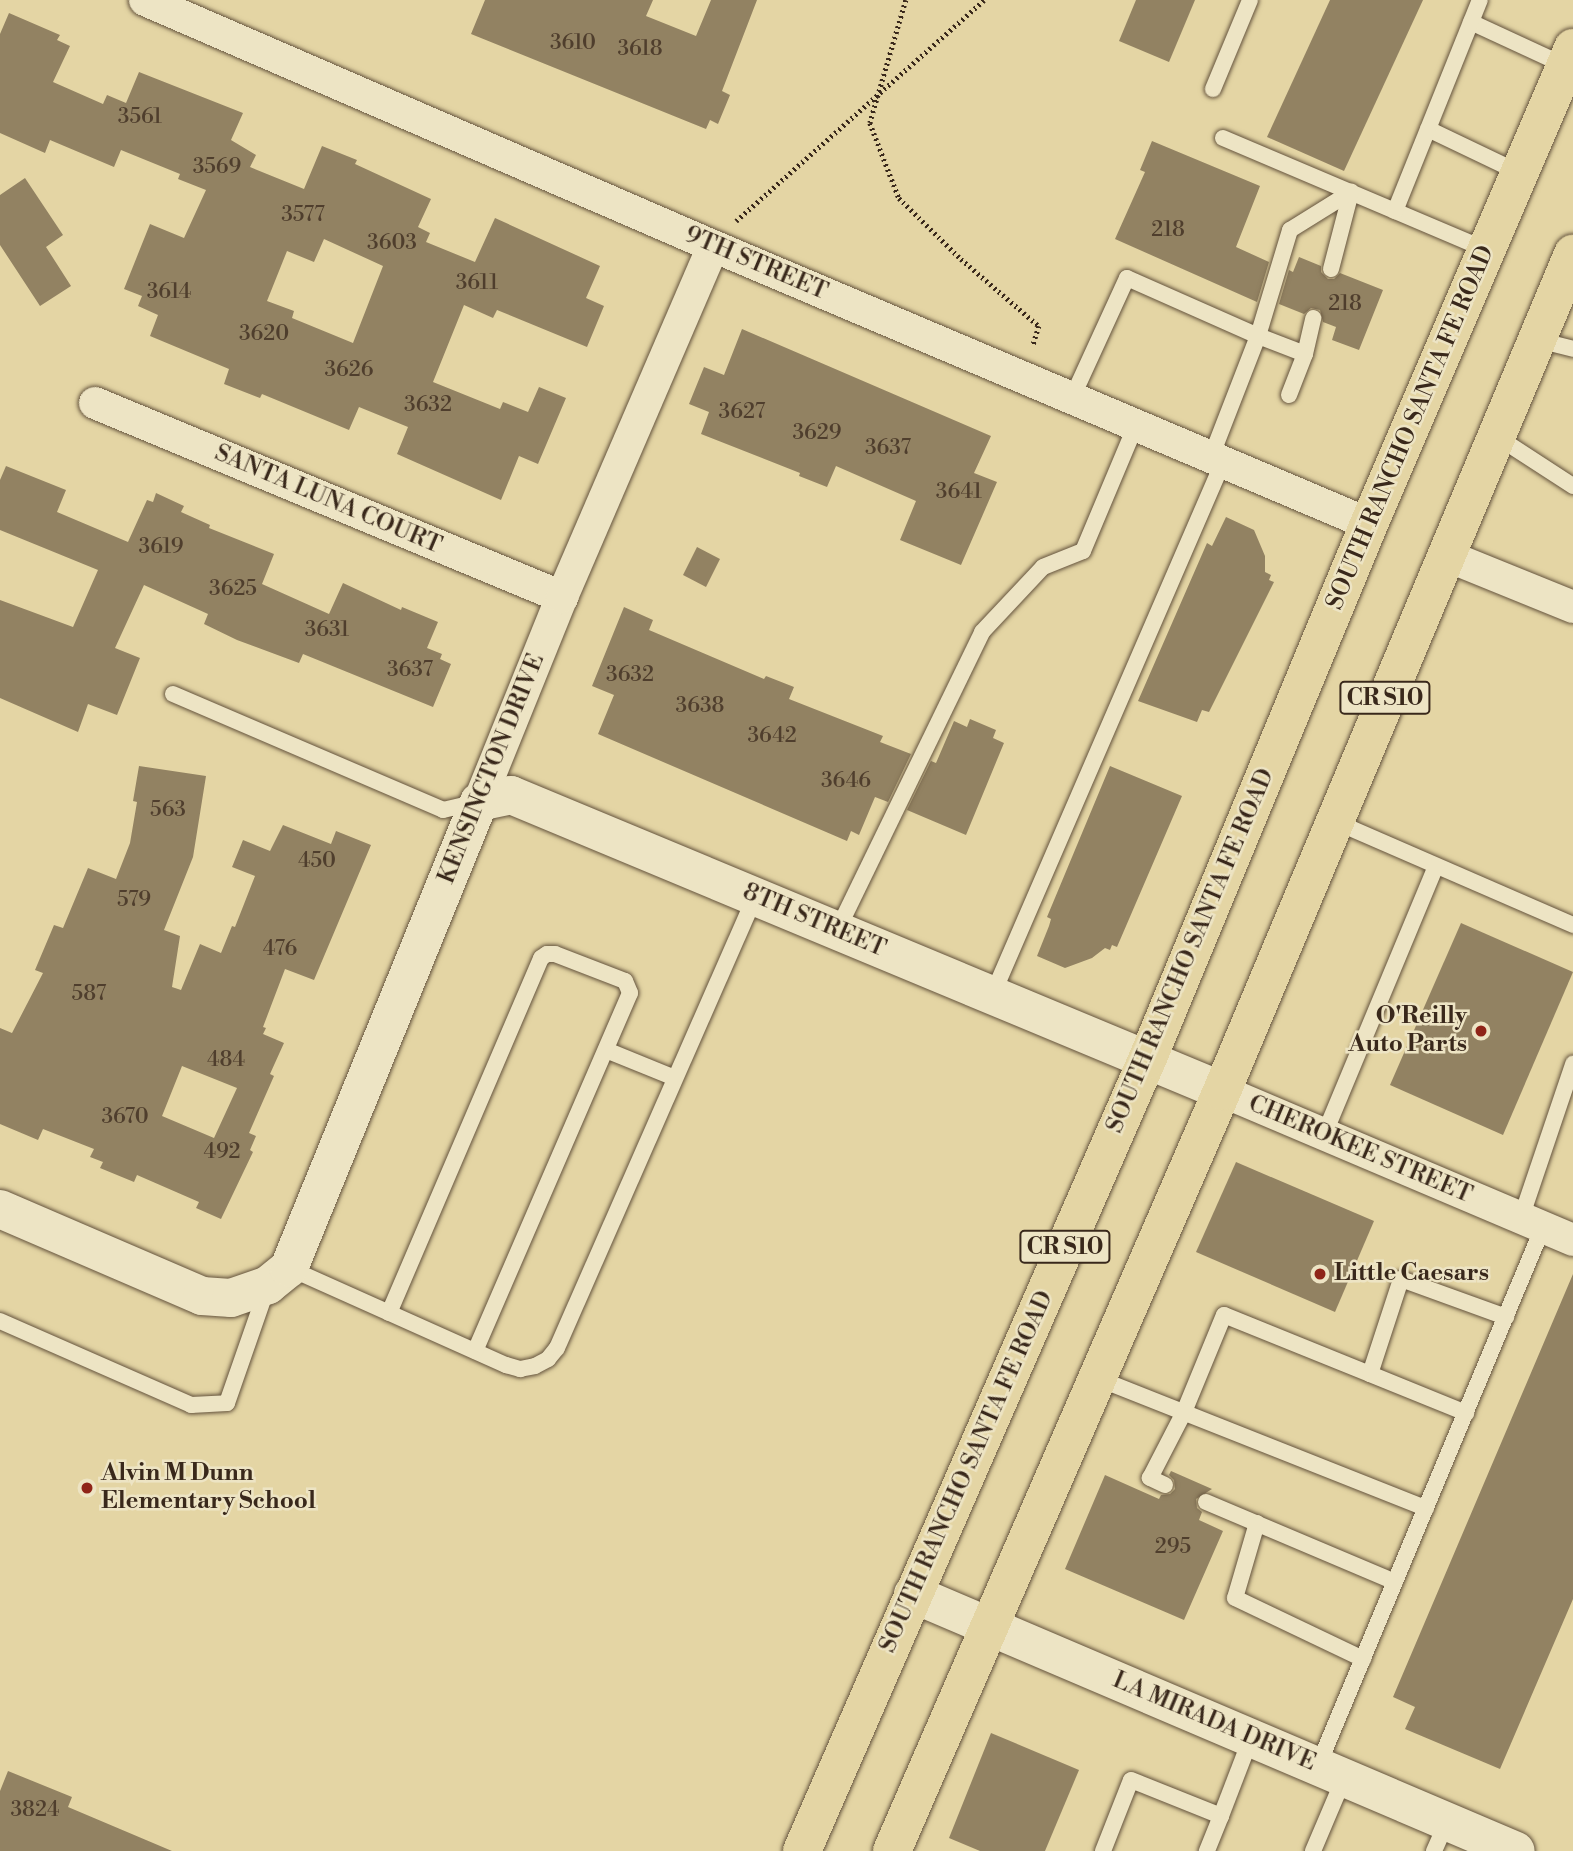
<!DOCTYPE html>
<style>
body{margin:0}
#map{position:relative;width:1573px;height:1851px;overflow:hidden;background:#e4d5a4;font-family:"Libre Bodoni",serif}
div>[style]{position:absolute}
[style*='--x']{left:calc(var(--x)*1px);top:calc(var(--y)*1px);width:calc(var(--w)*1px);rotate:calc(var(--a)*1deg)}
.building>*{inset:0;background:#928262}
.path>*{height:4.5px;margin-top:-2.25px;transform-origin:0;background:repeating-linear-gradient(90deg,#39281b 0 2px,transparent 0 5.5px)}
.roads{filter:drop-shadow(0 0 2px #64533d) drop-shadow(0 0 2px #64533d)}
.service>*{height:16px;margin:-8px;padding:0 8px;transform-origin:8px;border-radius:8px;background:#ede4c4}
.minor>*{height:32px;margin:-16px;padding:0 16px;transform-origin:16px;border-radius:16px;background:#ede4c4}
.tertiary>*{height:38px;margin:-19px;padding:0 19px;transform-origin:19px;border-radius:19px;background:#ede4c4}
.primary>*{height:38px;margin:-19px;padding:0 19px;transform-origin:19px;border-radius:19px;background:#e4d5a4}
.dots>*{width:19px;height:19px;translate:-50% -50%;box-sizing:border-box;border:4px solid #ede4c4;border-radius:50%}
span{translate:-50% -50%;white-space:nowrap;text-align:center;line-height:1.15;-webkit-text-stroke:5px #ede4c4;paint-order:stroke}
.number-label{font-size:21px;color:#4f3e2d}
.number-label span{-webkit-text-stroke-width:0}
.shield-label span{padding:2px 5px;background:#ede4c4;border:2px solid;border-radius:5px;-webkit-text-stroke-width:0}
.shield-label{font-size:23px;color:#39281b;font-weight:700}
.street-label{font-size:24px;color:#39281b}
.poi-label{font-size:24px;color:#39281b;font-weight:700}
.right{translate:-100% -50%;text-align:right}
.left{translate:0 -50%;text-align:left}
</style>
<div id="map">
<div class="building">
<i style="clip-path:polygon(485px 0,653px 0,646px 16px,696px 36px,711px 0,757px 0,722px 91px,730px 95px,718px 124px,710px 120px,706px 129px,471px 34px)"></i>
<i style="clip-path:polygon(1136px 0,1195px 0,1169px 62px,1119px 41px)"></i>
<i style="clip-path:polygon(1330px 0,1423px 0,1344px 171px,1267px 137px)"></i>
<i style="clip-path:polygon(evenodd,9px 13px,60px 35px,57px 40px,70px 46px,53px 82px,103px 104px,107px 95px,126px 103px,139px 72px,243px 113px,231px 140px,256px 155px,250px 167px,304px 189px,322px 146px,357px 160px,355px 164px,431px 199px,418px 227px,430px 233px,426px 242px,475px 262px,495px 218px,600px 266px,586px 298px,604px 306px,587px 347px,497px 310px,493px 318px,464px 305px,433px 382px,500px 409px,503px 402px,528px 412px,539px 387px,566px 398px,538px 464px,519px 456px,501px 500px,397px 454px,408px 427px,359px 407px,349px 430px,262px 394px,260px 398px,224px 384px,229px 369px,150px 336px,158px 315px,138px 306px,142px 296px,124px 289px,150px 224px,184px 238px,206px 190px,178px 179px,180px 174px,121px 150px,114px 167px,50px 140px,45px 153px,0 133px,0 34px,9px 13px,324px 239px,383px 266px,353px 343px,292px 318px,294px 311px,267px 301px,287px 251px,314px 262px,324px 239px)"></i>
<i style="clip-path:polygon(1152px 141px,1260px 186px,1236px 247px,1269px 262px,1257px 302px,1115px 239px,1145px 172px,1140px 170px)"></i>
<i style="clip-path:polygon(25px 178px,63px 235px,46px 247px,71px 286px,40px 306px,0 245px,0 195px)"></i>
<i style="clip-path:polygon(1299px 257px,1321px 266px,1321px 272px,1328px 279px,1334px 279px,1340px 273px,1383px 290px,1359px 350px,1332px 340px,1336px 327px,1323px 322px,1320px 310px,1311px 308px,1304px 314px,1279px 304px,1289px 270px,1293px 272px)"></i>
<i style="clip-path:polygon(742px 329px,991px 436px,974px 473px,997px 482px,961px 565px,900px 540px,916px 501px,836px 466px,827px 487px,799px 476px,800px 473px,701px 434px,709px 412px,689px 404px,704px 367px,724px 375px)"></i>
<i style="clip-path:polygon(6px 466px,66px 490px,57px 512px,128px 542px,147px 500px,153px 502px,156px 493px,184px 506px,181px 512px,210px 525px,209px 528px,274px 554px,262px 584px,329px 614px,343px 583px,401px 610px,402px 607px,438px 622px,427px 648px,442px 654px,440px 659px,451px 664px,433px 707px,303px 654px,299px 663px,237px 640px,204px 624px,208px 614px,144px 585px,115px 648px,140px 658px,117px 715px,88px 704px,78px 732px,0 698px,0 600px,73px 627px,98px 570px,0 530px,0 480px)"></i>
<i style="clip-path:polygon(1226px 517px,1254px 530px,1265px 556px,1265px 572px,1271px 575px,1269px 580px,1274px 582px,1209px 712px,1202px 710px,1197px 722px,1138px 701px,1207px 543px,1212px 546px)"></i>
<i style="clip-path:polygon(697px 547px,720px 559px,706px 587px,683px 575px)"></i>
<i style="clip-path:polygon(624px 607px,653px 620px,649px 630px,764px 679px,766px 676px,794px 687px,789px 699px,883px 736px,880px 742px,911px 754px,888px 802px,875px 797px,859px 835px,851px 831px,847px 841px,598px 734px,614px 695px,592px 686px)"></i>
<i style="clip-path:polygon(970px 719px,996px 730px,993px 738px,1004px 743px,966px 835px,907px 810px,931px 761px,936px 763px,954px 721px,967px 727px)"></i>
<i style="clip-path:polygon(evenodd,139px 766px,206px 776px,193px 857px,164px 930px,180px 936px,172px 987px,181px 990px,200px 944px,221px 953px,232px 926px,235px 927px,255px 876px,232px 867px,243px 840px,270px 851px,283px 825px,331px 844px,336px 831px,371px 845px,314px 980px,285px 969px,263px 1027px,266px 1028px,263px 1034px,284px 1043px,270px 1074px,274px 1076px,249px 1133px,256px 1136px,250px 1150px,253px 1152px,221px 1219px,196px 1208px,199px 1202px,137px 1175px,134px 1182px,100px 1168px,103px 1162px,90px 1157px,94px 1149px,43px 1129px,38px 1140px,0 1124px,0 1028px,12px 1033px,43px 973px,35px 970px,54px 925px,63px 928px,88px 868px,116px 879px,130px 843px,137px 802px,133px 801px,139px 766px,182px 1066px,237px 1088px,214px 1138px,162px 1116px,182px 1066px)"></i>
<i style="clip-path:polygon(1110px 766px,1182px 796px,1117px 947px,1112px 945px,1110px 950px,1105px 948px,1092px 958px,1065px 968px,1037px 956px,1049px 926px,1051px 919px,1047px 917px)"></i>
<i style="clip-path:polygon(1461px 923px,1573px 972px,1503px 1135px,1390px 1085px)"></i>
<i style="clip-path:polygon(1236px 1162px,1374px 1221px,1335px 1312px,1196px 1252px)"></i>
<i style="clip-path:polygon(1573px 1274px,1573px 1599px,1500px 1769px,1405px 1729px,1415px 1707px,1393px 1697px)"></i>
<i style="clip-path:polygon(1171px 1471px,1212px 1489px,1196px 1499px,1197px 1508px,1202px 1512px,1199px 1520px,1223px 1531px,1184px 1620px,1065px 1569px,1105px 1475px,1159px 1499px,1161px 1495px,1170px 1494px,1175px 1489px,1174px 1480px,1169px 1475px)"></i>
<i style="clip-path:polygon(991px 1733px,1079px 1770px,1045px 1851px,980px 1851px,949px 1838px)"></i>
<i style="clip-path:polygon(8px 1771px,72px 1797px,68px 1807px,172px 1851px,0 1851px,0 1791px)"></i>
</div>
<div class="path">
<i style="--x:906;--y:0;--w:128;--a:106.3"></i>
<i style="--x:870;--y:123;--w:80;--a:68.9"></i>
<i style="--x:899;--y:198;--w:87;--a:44.5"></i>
<i style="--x:961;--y:259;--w:103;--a:40.7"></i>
<i style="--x:1039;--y:326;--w:21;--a:107"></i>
<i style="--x:736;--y:221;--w:332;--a:-41.7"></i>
</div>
<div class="roads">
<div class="service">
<i style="--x:1471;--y:22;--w:105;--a:24.9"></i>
<i style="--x:1213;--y:89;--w:96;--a:-67.4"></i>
<i style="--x:1428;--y:129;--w:102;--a:25.6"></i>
<i style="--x:1223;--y:138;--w:287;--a:23"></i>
<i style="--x:1395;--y:211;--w:227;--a:-68.1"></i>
<i style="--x:1331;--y:269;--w:80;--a:-75.4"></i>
<i style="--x:1538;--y:340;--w:36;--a:14"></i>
<i style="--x:1305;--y:354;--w:37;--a:-77"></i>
<i style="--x:1289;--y:395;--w:44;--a:-68.7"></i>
<i style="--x:1305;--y:354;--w:50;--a:-159"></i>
<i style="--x:1258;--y:336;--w:111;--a:-73.2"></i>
<i style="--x:1290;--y:230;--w:72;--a:-31.9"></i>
<i style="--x:1072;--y:398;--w:132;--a:-65.4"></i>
<i style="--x:1127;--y:278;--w:143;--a:23.9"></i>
<i style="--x:1258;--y:336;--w:130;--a:111.2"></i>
<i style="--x:1496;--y:436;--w:92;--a:33"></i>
<i style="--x:173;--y:694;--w:294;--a:23.2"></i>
<i style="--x:443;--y:810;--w:35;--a:-13"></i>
<i style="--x:1334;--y:821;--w:261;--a:23.5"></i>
<i style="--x:837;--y:931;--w:332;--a:-64.1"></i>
<i style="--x:982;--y:632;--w:89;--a:-46.8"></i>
<i style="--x:1043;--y:567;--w:43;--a:-21.8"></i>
<i style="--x:1083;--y:551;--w:137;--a:-67.2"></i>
<i style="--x:992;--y:996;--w:582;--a:-66.61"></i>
<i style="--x:606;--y:1050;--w:74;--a:22.1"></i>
<i style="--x:1324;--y:1135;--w:291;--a:-67.4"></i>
<i style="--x:1521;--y:1218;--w:163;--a:-71.3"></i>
<i style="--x:289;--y:1268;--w:238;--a:24.1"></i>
<i style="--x:506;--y:1365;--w:15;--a:16"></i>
<i style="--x:520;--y:1369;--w:15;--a:-11"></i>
<i style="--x:535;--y:1366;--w:15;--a:-28"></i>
<i style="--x:548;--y:1359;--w:14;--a:-51"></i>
<i style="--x:557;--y:1348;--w:493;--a:-66.3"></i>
<i style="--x:389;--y:1313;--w:386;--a:-66.8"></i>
<i style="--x:541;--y:958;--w:7;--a:-34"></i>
<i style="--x:547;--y:954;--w:8;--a:0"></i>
<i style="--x:555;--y:954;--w:75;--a:21.1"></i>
<i style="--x:625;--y:981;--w:13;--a:67"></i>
<i style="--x:630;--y:993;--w:390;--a:113.4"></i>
<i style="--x:0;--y:1321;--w:209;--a:23.7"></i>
<i style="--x:191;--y:1405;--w:36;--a:-3"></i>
<i style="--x:227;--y:1403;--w:122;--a:-70.8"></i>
<i style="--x:1370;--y:1374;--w:104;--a:22.1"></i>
<i style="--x:1097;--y:1378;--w:354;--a:21.6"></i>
<i style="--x:1165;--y:1485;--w:17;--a:-155"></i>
<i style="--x:1150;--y:1478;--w:74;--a:-62.7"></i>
<i style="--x:1184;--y:1412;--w:105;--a:-67.6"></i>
<i style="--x:1224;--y:1315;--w:157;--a:22"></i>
<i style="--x:1370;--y:1374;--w:100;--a:-71.9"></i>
<i style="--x:1401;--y:1279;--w:112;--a:19.9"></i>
<i style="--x:1206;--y:1502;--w:205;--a:22.9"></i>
<i style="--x:1257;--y:1523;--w:78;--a:106.3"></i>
<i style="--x:1235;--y:1598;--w:142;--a:25.5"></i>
<i style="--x:1318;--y:1766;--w:584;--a:-67.34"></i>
<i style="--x:1221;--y:1816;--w:84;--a:-69"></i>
<i style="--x:1103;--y:1851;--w:76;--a:-68.5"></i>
<i style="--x:1131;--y:1780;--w:97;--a:21.8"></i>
<i style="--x:1221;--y:1816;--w:38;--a:112"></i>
<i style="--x:1313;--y:1851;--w:79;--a:-67"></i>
<i style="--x:1434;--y:1851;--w:32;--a:-66"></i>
</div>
<div class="minor">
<i style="--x:145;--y:0;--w:619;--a:23.42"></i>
<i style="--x:713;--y:246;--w:712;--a:22.97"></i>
<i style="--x:95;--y:403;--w:506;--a:22.56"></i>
<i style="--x:1445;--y:555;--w:138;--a:22.1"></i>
<i style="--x:479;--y:802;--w:221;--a:-68"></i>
<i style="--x:562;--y:597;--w:382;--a:-66.7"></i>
<i style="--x:1222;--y:1091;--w:381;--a:23"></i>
</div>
<div class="tertiary">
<i style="--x:0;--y:1209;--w:220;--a:23.3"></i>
<i style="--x:202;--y:1296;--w:29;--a:4"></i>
<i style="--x:231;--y:1298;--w:39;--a:-19"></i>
<i style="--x:268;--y:1285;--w:27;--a:-39"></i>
<i style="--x:289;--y:1268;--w:503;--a:-67.82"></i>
<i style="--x:479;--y:802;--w:33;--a:-12"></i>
<i style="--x:511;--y:795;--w:770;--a:22.6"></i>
<i style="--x:913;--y:1594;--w:655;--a:23.08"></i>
</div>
<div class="primary">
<i style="--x:802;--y:1851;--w:863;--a:-66.44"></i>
<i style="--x:1147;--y:1060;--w:580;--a:-67.5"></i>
<i style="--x:1369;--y:524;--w:518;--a:-66.8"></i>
<i style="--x:892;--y:1851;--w:829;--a:-66.53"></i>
<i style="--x:1222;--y:1091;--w:908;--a:-67.25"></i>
</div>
</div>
<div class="dots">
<i style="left:1481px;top:1031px;background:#8f2418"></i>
<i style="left:1320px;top:1274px;background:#8f2418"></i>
<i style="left:87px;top:1488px;background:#8f2418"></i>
</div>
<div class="number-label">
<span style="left:573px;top:43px">3610</span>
<span style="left:640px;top:49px">3618</span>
<span style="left:140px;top:117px">3561</span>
<span style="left:217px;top:167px">3569</span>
<span style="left:303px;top:215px">3577</span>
<span style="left:1168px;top:230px">218</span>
<span style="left:392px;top:243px">3603</span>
<span style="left:477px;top:283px">3611</span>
<span style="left:169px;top:292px">3614</span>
<span style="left:1345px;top:304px">218</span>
<span style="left:264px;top:334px">3620</span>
<span style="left:349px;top:370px">3626</span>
<span style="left:428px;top:405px">3632</span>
<span style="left:742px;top:412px">3627</span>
<span style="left:817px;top:433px">3629</span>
<span style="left:888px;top:448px">3637</span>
<span style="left:959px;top:492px">3641</span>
<span style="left:161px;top:547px">3619</span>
<span style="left:233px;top:589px">3625</span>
<span style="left:327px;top:630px">3631</span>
<span style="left:410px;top:670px">3637</span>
<span style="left:630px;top:675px">3632</span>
<span style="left:700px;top:706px">3638</span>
<span style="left:772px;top:736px">3642</span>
<span style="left:846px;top:781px">3646</span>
<span style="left:168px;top:810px">563</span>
<span style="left:317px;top:861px">450</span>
<span style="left:134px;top:900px">579</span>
<span style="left:280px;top:949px">476</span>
<span style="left:89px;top:994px">587</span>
<span style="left:226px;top:1060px">484</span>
<span style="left:125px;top:1117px">3670</span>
<span style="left:222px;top:1152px">492</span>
<span style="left:1173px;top:1547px">295</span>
<span style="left:35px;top:1810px">3824</span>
</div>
<div class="shield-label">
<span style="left:1385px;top:698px">CR S10</span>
<span style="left:1065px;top:1247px">CR S10</span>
</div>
<div class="street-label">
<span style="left:756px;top:264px;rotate:23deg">9TH STREET</span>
<span style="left:1411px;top:428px;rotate:-67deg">SOUTH RANCHO SANTA FE ROAD</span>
<span style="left:328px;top:500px;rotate:23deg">SANTA LUNA COURT</span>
<span style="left:492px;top:769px;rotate:-68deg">KENSINGTON DRIVE</span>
<span style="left:814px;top:921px;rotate:23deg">8TH STREET</span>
<span style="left:1191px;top:951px;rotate:-67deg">SOUTH RANCHO SANTA FE ROAD</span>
<span style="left:1360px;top:1150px;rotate:23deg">CHEROKEE STREET</span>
<span style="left:967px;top:1472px;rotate:-66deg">SOUTH RANCHO SANTA FE ROAD</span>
<span style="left:1214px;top:1722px;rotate:23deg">LA MIRADA DRIVE</span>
</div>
<div class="poi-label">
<span class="right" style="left:1467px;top:1031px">O'Reilly<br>Auto Parts</span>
<span class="left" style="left:1334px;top:1274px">Little Caesars</span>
<span class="left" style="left:101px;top:1488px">Alvin M Dunn<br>Elementary School</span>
</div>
</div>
